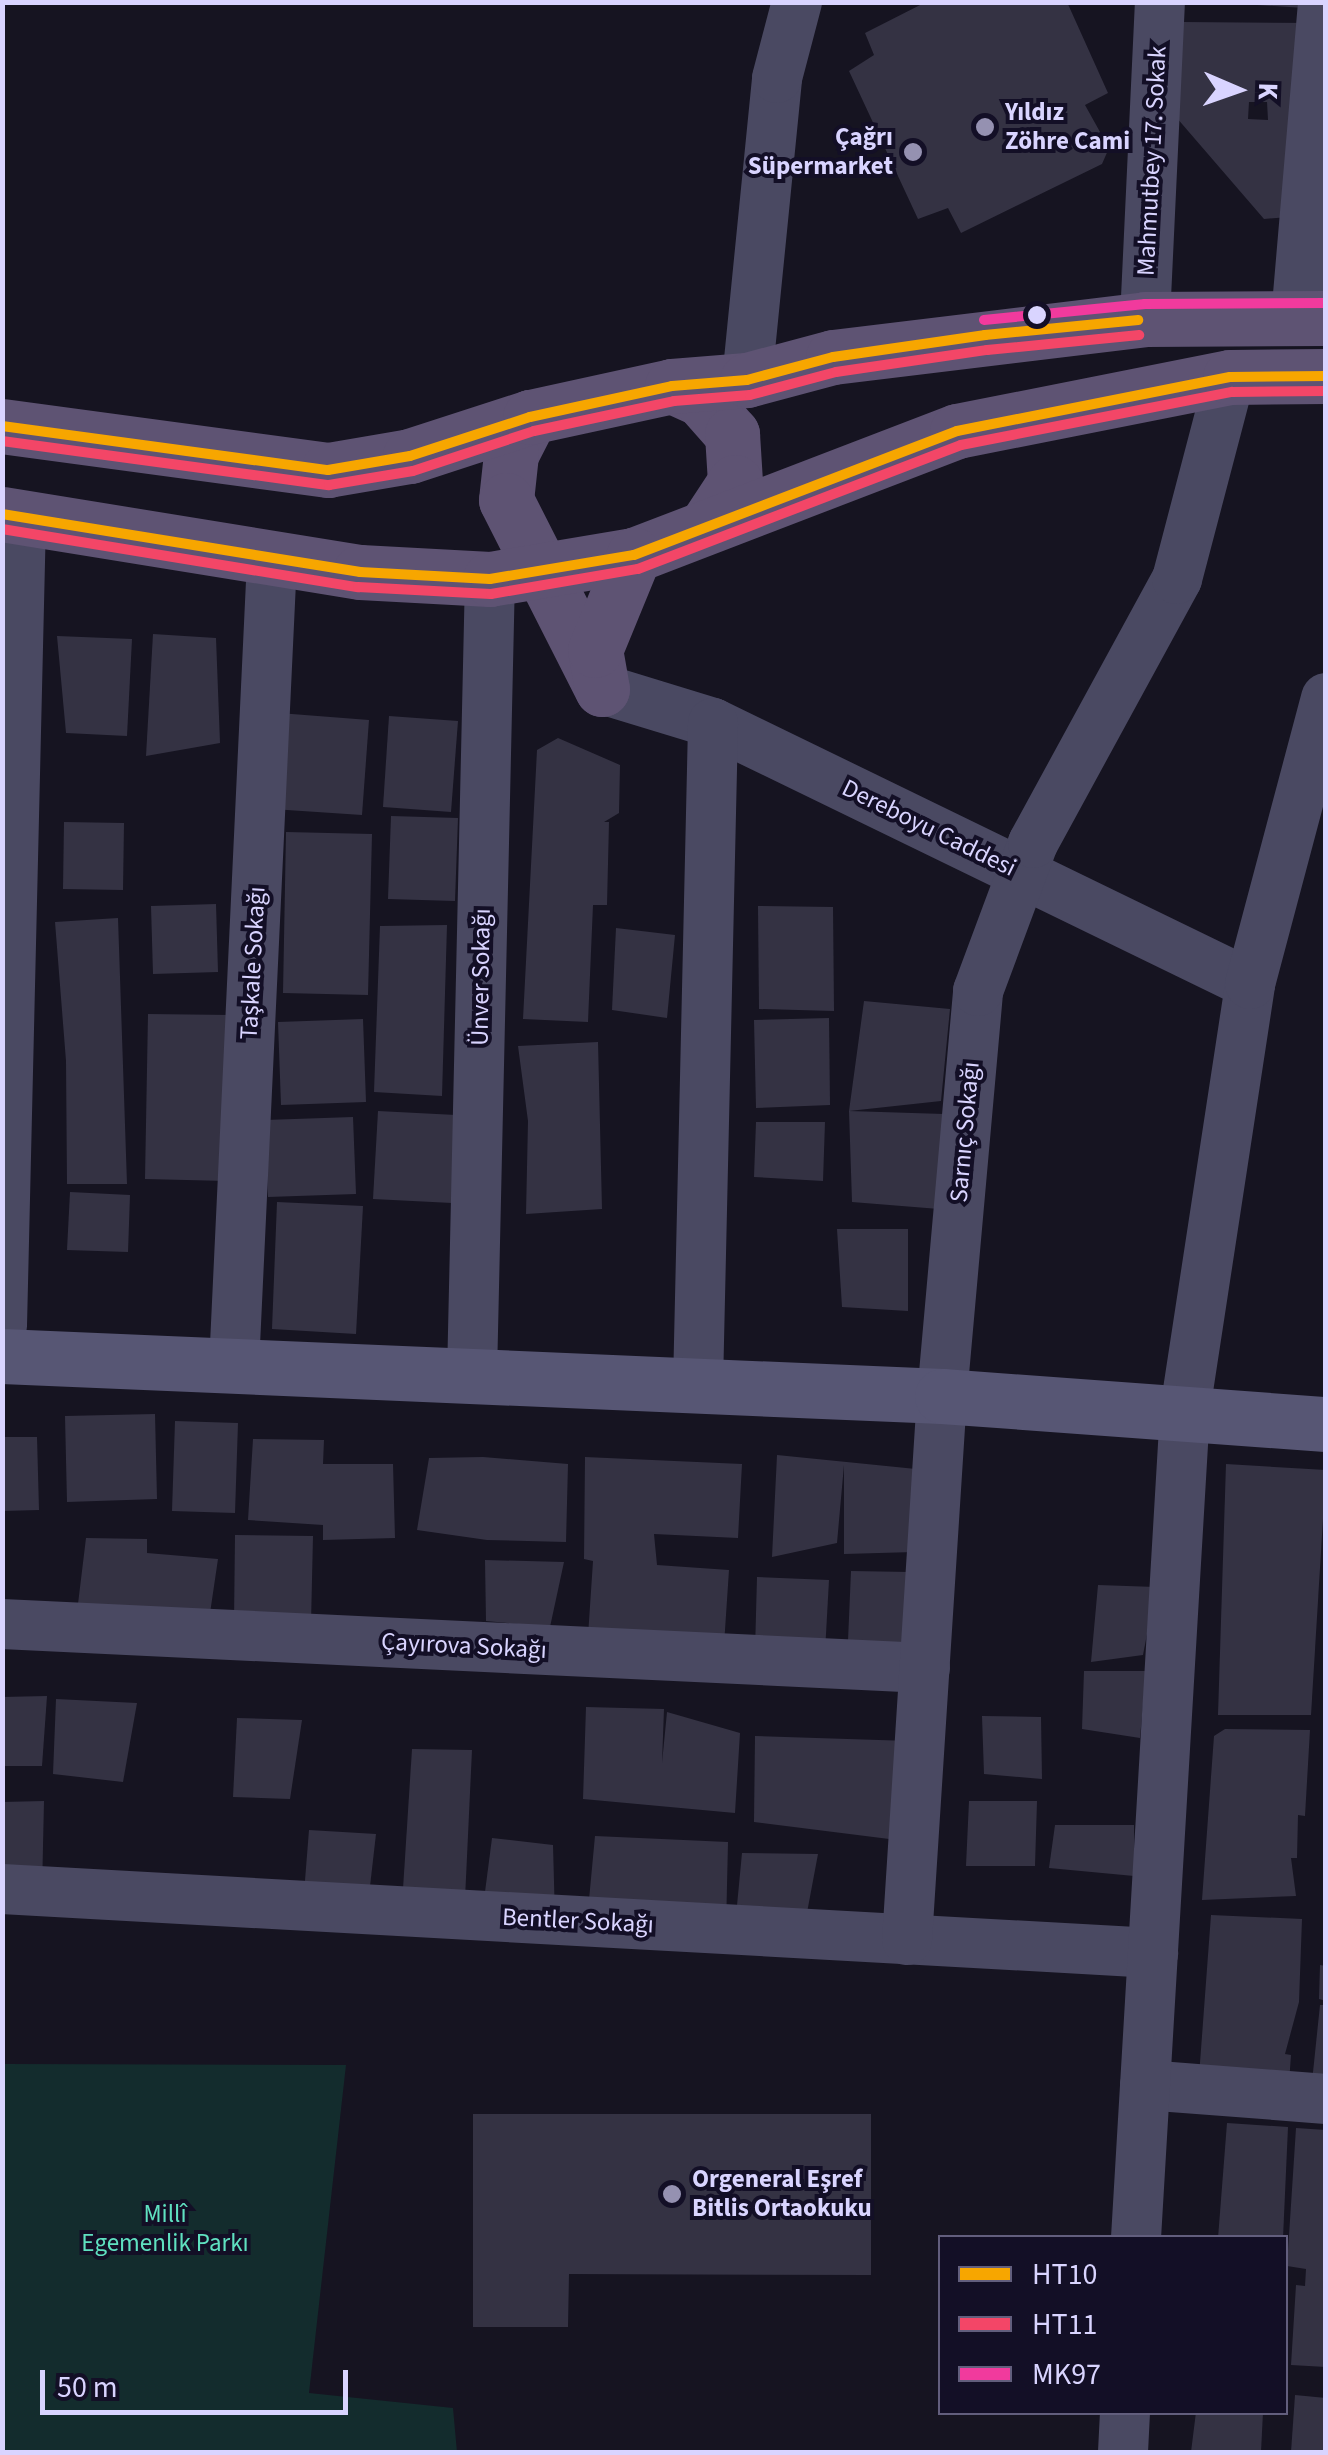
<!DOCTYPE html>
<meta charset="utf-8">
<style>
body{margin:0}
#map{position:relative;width:1328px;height:2455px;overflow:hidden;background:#161421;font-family:"Source Sans 3",sans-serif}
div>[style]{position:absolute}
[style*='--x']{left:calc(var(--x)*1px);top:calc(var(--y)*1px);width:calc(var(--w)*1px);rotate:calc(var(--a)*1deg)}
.green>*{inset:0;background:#132c2d}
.building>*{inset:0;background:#343243}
.street>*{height:50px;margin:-25px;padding:0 25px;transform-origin:25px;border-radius:25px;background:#4a4962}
.secondary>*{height:55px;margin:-27.5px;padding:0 27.5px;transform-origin:27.5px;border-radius:27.5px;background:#575674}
.primary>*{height:55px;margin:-27.5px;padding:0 27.5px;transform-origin:27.5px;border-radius:27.5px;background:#5e5373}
.bus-1>*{height:10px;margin:-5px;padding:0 5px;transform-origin:5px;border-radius:5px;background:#f7a600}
.bus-2>*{height:10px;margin:-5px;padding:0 5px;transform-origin:5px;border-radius:5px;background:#f34667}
.bus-3>*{height:10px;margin:-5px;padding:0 5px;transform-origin:5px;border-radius:5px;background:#f13a9d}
.dots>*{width:28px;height:28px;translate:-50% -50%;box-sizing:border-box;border:5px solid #130f26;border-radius:50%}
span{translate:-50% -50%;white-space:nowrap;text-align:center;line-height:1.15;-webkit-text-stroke:8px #130f26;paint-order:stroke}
.poi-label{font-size:25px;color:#d9d4ff;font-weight:700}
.left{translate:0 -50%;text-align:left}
.right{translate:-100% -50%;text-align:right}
.street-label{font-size:25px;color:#d9d4ff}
.park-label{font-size:25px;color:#5fe0c0}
.frame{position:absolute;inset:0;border:5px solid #d9d4ff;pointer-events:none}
.legend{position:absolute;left:938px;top:2235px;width:350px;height:180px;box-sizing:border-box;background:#130f26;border:2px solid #625e7d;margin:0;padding:12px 18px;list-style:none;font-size:30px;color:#d9d4ff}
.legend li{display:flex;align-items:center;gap:20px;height:50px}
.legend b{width:50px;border:2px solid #625e7d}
.north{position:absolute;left:1188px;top:40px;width:100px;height:100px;-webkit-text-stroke:8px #130f26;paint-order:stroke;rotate:92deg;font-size:28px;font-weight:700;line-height:40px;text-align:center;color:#d9d4ff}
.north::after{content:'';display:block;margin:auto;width:35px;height:45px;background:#d9d4ff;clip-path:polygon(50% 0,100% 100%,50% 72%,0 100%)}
.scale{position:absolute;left:40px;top:2370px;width:308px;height:45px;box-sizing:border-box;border:5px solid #d9d4ff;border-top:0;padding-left:12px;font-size:30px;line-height:35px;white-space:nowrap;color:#d9d4ff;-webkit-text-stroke:8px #130f26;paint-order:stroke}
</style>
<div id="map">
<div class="green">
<i style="clip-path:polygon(3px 2064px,346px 2065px,309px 2393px,453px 2408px,457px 2452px,3px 2452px)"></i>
</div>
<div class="building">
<i style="clip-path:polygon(926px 2px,1067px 2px,1108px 93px,1085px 105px,1109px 148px,1102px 164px,961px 233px,948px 208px,918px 219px,849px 71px,874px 55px,865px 33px)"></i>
<i style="clip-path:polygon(1212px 2px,1321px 2px,1320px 9px)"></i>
<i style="clip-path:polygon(evenodd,1182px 22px,1319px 23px,1301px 216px,1264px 219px,1176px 117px,1182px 22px,1249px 102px,1267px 102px,1268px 120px,1248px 119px,1249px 102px)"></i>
<i style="clip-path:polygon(153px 634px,216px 638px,220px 743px,146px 756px)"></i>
<i style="clip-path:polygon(57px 636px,132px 639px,127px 736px,66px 733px)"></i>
<i style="clip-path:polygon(279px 713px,369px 720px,362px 815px,272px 809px)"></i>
<i style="clip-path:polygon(389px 716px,458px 721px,451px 812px,383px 807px)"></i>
<i style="clip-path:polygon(558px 738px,620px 765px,619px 813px,604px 822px,609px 822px,607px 905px,593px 905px,588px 1022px,523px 1019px,537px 750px)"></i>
<i style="clip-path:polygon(391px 816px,458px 818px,455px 901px,388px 899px)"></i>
<i style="clip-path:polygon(64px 822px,124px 823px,123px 890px,63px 889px)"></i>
<i style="clip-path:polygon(286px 832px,372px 834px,368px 995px,283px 993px)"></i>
<i style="clip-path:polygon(216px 904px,218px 972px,153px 974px,151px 906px)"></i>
<i style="clip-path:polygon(758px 906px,833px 907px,834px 1011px,759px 1009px)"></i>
<i style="clip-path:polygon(118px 918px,127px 1184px,67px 1184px,66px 1061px,55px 922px)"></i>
<i style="clip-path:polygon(447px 925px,442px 1096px,374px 1092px,380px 926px)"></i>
<i style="clip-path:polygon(616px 928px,675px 935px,667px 1018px,612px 1010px)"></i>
<i style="clip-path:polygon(864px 1001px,950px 1009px,941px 1101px,849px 1111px,944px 1114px,939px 1209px,852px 1202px,849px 1111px)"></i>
<i style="clip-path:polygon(148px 1014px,231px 1015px,227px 1181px,145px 1179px)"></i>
<i style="clip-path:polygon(829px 1018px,830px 1105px,756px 1108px,754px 1020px)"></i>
<i style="clip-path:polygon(363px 1019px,366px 1102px,281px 1105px,278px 1022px)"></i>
<i style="clip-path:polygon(598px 1042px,602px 1209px,526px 1214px,528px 1121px,518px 1046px)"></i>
<i style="clip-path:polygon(378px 1111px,456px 1115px,452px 1203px,373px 1199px)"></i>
<i style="clip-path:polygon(353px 1117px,356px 1194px,268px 1197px,265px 1120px)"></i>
<i style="clip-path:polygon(756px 1122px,825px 1122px,823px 1181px,754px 1177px)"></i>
<i style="clip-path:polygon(70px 1192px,130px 1195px,128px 1252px,67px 1250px)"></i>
<i style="clip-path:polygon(277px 1202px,363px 1206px,356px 1334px,272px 1329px)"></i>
<i style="clip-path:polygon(837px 1229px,908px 1229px,908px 1311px,842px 1307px)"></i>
<i style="clip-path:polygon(155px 1414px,157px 1499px,67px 1502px,65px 1416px)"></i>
<i style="clip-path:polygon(175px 1421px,238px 1423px,235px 1513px,172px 1511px)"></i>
<i style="clip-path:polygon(2px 1437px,37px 1437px,39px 1510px,2px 1511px)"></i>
<i style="clip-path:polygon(253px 1439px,324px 1440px,323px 1464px,393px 1464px,395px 1538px,323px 1540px,323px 1525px,248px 1520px)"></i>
<i style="clip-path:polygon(777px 1455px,916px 1469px,914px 1552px,844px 1554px,844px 1465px,837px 1543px,772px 1557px)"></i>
<i style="clip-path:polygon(483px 1457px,568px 1464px,566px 1542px,487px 1540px,417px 1530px,429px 1458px)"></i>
<i style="clip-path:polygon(585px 1457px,742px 1464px,738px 1538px,654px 1534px,657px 1565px,729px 1570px,724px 1645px,588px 1636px,593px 1561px,584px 1559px)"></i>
<i style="clip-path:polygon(1226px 1464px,1326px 1470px,1311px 1715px,1218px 1715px)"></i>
<i style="clip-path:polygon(235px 1535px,313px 1536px,311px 1623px,234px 1622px)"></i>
<i style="clip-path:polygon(86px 1538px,147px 1539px,147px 1553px,218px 1559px,209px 1620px,77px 1612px)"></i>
<i style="clip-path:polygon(485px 1560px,564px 1562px,550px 1627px,486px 1621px)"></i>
<i style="clip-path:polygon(851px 1571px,910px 1572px,910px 1658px,847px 1664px)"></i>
<i style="clip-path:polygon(757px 1577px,829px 1580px,825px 1652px,755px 1651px)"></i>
<i style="clip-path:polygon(1098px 1585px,1156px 1587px,1143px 1655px,1091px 1662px)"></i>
<i style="clip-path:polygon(1084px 1671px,1146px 1671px,1140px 1738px,1082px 1729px)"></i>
<i style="clip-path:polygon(47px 1696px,42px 1766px,2px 1766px,2px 1697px)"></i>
<i style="clip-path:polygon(56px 1699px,137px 1703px,123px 1782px,53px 1774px)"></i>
<i style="clip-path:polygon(586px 1707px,664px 1709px,662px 1763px,667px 1712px,740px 1733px,735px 1813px,583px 1799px)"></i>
<i style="clip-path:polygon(982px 1716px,1041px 1717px,1042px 1779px,984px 1774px)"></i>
<i style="clip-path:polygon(237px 1718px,302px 1720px,290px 1799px,233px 1797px)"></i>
<i style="clip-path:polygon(1225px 1729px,1310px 1730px,1305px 1816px,1298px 1815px,1297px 1858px,1291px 1858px,1296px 1896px,1202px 1900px,1214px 1736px)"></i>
<i style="clip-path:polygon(755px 1736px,910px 1741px,913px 1842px,754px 1822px)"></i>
<i style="clip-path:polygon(412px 1749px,472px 1750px,465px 1899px,403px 1889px)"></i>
<i style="clip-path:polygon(44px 1801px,42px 1891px,2px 1889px,2px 1802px)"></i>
<i style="clip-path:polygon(969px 1801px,1037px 1801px,1035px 1866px,966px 1866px)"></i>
<i style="clip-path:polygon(1055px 1825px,1134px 1825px,1134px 1876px,1049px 1868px)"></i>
<i style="clip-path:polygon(309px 1830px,376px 1834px,369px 1895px,304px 1893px)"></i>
<i style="clip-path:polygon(595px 1836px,728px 1842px,726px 1929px,587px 1921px)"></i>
<i style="clip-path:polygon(492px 1838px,553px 1845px,555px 1919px,482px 1915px)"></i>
<i style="clip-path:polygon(742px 1853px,818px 1854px,806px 1918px,736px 1916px)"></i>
<i style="clip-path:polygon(1211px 1915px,1302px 1919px,1299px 2002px,1285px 2054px,1291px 2055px,1289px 2083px,1199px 2076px)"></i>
<i style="clip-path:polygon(1320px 1965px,1326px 1966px,1326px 2001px,1319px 1999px)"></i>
<i style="clip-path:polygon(1320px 2005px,1326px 2005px,1326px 2085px,1312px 2082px)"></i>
<i style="clip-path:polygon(473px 2114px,871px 2114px,871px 2275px,569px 2274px,568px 2327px,473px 2327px)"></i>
<i style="clip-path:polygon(1227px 2123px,1288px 2127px,1283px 2238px,1218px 2238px)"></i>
<i style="clip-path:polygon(1296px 2128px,1326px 2130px,1326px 2367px,1291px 2365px,1296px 2285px,1305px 2286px,1306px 2269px,1287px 2266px)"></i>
<i style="clip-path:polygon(1295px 2395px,1326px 2398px,1326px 2452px,1291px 2452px)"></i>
<i style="clip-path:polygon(1196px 2412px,1263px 2412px,1261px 2452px,1191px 2452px)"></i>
</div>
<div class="street">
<i style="--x:1296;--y:318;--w:317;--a:-85.1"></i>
<i style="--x:1145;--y:319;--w:317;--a:-87.3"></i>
<i style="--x:747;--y:380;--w:303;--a:-84.3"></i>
<i style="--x:777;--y:78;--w:79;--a:-75.3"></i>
<i style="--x:602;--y:689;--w:116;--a:17"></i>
<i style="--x:713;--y:723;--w:597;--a:25.92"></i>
<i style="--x:2;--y:1326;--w:809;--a:-88.65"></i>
<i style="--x:234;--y:1366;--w:808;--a:-87.3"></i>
<i style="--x:472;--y:1376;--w:797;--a:-88.71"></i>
<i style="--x:698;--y:1386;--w:663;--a:-88.7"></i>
<i style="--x:2;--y:1624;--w:924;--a:2.73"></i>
<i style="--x:2;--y:1889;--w:1153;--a:3.18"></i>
<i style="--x:907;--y:1940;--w:545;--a:-86.32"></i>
<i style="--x:942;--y:1396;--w:407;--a:-84.9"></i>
<i style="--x:978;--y:991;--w:158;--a:-69.6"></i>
<i style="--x:1033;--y:843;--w:301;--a:-61.4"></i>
<i style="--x:1177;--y:579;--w:209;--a:-75.3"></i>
<i style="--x:1145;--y:2085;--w:182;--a:4.4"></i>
<i style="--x:1136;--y:2238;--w:829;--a:-86.61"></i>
<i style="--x:1185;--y:1410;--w:431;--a:-81.3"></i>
<i style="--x:1250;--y:984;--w:296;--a:-75.1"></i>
<i style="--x:1123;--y:2452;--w:40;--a:-87.1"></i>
</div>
<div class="secondary">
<i style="--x:2;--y:1356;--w:941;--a:2.44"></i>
<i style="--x:942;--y:1396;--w:385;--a:4.2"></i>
</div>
<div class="primary">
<i style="--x:672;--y:386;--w:32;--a:24"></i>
<i style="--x:701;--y:399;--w:47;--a:48.5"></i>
<i style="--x:732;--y:434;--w:48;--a:86.4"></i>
<i style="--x:735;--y:482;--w:53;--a:123.4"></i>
<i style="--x:530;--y:417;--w:42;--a:117.2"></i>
<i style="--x:511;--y:454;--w:46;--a:96.2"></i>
<i style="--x:506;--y:500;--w:212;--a:63.1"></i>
<i style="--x:2;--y:426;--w:329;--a:7.7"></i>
<i style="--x:328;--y:470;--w:83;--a:-9.7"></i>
<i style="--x:410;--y:456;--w:126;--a:-18"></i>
<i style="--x:530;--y:417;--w:145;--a:-12.3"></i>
<i style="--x:672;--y:386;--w:75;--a:-4.6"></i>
<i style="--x:747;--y:380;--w:89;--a:-15"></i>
<i style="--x:833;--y:357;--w:314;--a:-6.9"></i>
<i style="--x:1145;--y:319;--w:181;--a:-0.3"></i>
<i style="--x:2;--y:514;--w:363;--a:9.2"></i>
<i style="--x:360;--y:572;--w:130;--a:3.1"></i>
<i style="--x:490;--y:579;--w:146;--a:-9.5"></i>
<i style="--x:634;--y:555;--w:346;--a:-21"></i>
<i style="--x:957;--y:431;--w:278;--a:-11.2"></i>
<i style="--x:1230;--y:377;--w:96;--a:-0.6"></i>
<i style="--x:602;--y:689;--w:40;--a:-100"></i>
<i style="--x:595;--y:650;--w:103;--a:-67.7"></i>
</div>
<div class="bus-1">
<i style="--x:2;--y:426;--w:329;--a:7.7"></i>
<i style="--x:328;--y:470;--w:83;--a:-9.7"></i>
<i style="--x:410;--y:456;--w:126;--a:-18"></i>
<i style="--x:530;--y:417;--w:145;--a:-12.3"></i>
<i style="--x:672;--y:386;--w:75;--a:-4.6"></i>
<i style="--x:747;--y:380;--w:89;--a:-15"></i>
<i style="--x:833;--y:357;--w:154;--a:-8.2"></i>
<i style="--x:985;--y:335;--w:154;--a:-5.6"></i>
<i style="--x:2;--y:514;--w:363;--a:9.2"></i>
<i style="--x:360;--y:572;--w:130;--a:3.1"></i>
<i style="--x:490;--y:579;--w:146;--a:-9.5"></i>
<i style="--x:634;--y:555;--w:346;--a:-21"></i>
<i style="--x:957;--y:431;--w:278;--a:-11.2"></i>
<i style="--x:1230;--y:377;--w:96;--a:-0.6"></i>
</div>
<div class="bus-2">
<i style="--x:2;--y:441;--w:330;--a:7.7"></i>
<i style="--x:329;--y:485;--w:85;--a:-9.5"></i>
<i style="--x:413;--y:471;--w:127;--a:-18.3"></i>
<i style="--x:534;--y:431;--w:143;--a:-12.1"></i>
<i style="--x:674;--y:401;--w:76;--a:-4.5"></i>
<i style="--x:750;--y:395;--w:89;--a:-15"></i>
<i style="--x:836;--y:372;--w:153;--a:-8.3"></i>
<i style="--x:987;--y:350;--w:153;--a:-5.6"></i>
<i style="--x:2;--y:529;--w:361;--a:9.3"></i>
<i style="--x:358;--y:587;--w:133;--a:3"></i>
<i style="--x:491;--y:594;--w:149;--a:-9.7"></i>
<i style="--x:638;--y:569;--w:346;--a:-21"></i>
<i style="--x:961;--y:445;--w:276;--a:-11.1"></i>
<i style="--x:1232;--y:392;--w:94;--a:-0.6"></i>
</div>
<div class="bus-3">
<i style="--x:984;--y:320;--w:162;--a:-5.7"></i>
<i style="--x:1145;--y:304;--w:181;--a:-0.3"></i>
</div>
<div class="dots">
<i style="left:985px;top:127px;background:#9591b1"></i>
<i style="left:913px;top:152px;background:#9591b1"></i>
<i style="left:1037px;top:315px;background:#d9d4ff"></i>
<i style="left:672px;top:2194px;background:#9591b1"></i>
</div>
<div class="poi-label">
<span class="left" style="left:1005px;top:127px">Yıldız<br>Zöhre Cami</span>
<span class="right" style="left:893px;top:152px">Çağrı<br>Süpermarket</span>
<span class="left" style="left:692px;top:2194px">Orgeneral Eşref<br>Bitlis Ortaokuku</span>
</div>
<div class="street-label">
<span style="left:1152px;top:161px;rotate:-87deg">Mahmutbey 17. Sokak</span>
<span style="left:929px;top:828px;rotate:26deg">Dereboyu Caddesi</span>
<span style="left:253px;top:963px;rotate:-87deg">Taşkale Sokağı</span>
<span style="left:481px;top:977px;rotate:-89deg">Ünver Sokağı</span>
<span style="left:965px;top:1132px;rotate:-85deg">Sarnıç Sokağı</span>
<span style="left:464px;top:1646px;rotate:3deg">Çayırova Sokağı</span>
<span style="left:578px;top:1921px;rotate:3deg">Bentler Sokağı</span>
</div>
<div class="park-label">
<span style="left:165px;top:2229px">Millî<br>Egemenlik Parkı</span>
</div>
<div class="frame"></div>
<ul class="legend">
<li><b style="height:12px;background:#f7a600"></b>HT10</li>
<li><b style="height:12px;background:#f34667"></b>HT11</li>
<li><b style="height:12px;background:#f13a9d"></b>MK97</li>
</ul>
<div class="north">K</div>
<div class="scale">50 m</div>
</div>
